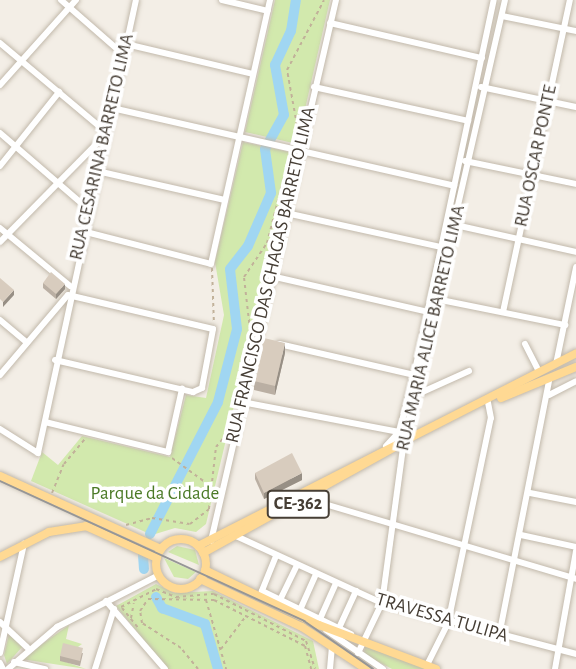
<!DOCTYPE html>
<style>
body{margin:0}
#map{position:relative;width:576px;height:669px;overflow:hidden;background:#f3eee6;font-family:"Alegreya Sans",sans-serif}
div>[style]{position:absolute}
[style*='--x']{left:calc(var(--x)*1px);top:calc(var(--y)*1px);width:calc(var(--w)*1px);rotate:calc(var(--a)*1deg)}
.green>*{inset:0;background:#d2e9ad}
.river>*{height:10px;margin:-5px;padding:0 5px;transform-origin:5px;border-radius:5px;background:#a0d6f2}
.path>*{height:2px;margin-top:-1px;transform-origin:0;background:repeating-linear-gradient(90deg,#c1b199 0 3.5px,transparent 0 7px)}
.roads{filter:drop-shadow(0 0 2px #c2b9ab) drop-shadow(0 0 2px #c2b9ab)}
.minor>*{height:6px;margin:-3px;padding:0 3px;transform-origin:3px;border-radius:3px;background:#fff}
.major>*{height:8px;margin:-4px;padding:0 4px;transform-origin:4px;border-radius:4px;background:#ffd993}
.major>.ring{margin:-4px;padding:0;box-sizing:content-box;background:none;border:8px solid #ffd993;border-radius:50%}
.tram>*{height:2px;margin:-1px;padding:0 1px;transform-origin:1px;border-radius:1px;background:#969696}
.wall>*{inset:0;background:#baafa3}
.shaded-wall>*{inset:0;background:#978f85}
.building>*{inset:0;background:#d8ccbe}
span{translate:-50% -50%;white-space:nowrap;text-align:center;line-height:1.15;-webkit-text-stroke:7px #fff;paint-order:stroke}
.shield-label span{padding:2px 5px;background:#fff;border:2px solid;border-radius:5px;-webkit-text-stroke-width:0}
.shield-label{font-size:18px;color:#463e35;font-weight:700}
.street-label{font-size:19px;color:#463e35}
.park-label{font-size:19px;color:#4b7a26}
</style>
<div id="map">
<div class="green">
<i style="clip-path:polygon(275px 0,330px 0,297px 144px,245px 132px)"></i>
<i style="clip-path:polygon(243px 142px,294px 153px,206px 524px,196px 532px,175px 528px,152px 535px,31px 481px,42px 452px,58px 465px,82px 436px,170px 457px,186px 395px,206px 398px,224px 315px,215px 262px)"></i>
<i style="clip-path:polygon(177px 546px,195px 550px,199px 565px,168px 552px)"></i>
<i style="clip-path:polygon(164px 558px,196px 572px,188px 579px,174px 577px)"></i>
<i style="clip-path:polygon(156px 584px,174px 593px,213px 591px,313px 641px,319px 669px,168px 669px,116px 606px)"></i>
<i style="clip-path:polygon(69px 625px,66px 639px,82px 644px,60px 660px,86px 669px,21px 659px)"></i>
<i style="clip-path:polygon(9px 634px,23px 646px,7px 664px,4px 655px)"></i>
<i style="clip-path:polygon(366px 641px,432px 669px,392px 669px,364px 654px)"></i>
</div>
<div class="river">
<i style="--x:150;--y:534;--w:148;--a:-62.7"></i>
<i style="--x:218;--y:402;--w:75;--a:-75.4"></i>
<i style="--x:237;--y:329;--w:60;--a:-96.7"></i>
<i style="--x:230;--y:269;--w:29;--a:-52"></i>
<i style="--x:248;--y:246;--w:58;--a:-66.5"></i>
<i style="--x:271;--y:193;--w:44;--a:-97.8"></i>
<i style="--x:265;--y:149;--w:39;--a:-61"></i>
<i style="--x:284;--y:115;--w:51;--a:-100.2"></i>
<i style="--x:275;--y:65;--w:38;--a:-65"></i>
<i style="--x:291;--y:31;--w:31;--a:-81"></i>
<i style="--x:143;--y:555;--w:14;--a:86"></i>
<i style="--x:156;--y:597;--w:13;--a:61"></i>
<i style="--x:162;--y:608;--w:46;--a:20.4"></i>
<i style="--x:205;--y:624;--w:47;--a:73.9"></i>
</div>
<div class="path">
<i style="--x:293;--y:142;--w:17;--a:-77"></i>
<i style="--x:297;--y:125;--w:56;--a:-100.3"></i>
<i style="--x:287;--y:70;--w:79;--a:-62.1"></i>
<i style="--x:212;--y:268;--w:56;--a:88"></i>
<i style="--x:172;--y:458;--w:46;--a:36.1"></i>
<i style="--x:209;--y:485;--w:14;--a:69"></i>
<i style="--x:52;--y:493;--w:31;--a:-68"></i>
<i style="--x:64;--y:464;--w:33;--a:-50"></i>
<i style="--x:126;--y:525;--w:27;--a:-15"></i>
<i style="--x:152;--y:518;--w:38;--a:9"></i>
<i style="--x:190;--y:524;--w:24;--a:-38"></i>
<i style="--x:209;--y:509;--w:62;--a:-83.6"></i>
<i style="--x:216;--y:447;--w:17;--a:-50"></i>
<i style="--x:227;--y:434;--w:107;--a:-77.5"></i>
<i style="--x:250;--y:330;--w:53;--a:-96.5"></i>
<i style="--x:244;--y:277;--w:41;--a:-55.9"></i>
<i style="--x:267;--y:243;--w:92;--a:-75.5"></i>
<i style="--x:206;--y:600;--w:72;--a:73.8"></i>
<i style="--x:121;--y:607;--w:39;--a:-27"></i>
<i style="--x:156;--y:589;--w:22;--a:22"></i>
<i style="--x:176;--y:597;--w:38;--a:-5"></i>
<i style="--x:214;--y:594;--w:103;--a:27.1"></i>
<i style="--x:306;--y:641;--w:29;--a:72"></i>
<i style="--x:122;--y:608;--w:26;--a:51"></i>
<i style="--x:131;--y:618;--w:15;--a:-79"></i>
<i style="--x:221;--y:649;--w:41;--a:-52.9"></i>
<i style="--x:198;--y:669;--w:27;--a:-129"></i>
<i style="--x:181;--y:648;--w:46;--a:-147.3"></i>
<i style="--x:142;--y:623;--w:12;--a:-99"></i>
<i style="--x:140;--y:611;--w:14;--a:-56"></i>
<i style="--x:148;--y:599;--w:66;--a:0.9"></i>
<i style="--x:214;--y:600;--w:102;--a:26.8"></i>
<i style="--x:305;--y:646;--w:24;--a:75"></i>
</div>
<div class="roads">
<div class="minor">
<i style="--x:61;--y:0;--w:82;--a:41.1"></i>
<i style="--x:222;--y:0;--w:47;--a:13.4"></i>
<i style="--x:502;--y:16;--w:76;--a:11.5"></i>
<i style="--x:330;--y:23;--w:156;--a:13"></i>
<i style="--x:0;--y:43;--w:138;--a:40"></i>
<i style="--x:126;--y:44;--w:130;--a:13.3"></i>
<i style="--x:0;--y:85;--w:114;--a:-48.2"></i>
<i style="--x:314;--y:87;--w:158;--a:12.4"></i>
<i style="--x:481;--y:87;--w:97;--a:11.9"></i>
<i style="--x:112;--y:108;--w:351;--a:12.8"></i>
<i style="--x:0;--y:133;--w:116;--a:40.8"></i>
<i style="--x:465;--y:161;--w:113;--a:11.7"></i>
<i style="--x:0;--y:166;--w:95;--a:-51.4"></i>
<i style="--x:97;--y:171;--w:131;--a:12.8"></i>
<i style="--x:286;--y:213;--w:158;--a:12.4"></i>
<i style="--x:451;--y:224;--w:128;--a:12.6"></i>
<i style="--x:0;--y:228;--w:91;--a:39.6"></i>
<i style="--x:82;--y:231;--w:133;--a:14.3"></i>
<i style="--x:211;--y:264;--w:271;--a:-77.4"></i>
<i style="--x:0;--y:242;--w:148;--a:-45.5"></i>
<i style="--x:271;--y:276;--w:161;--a:12.9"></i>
<i style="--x:436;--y:299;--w:132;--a:11.4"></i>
<i style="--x:503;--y:312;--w:319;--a:-77.9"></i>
<i style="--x:0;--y:320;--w:35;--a:40"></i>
<i style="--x:279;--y:344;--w:139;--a:12.9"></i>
<i style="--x:525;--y:344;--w:31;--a:63"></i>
<i style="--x:55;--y:360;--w:142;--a:13.1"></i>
<i style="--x:193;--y:392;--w:10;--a:-24"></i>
<i style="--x:202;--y:388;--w:60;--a:-79.4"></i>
<i style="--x:213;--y:329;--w:149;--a:-166.8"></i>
<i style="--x:556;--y:364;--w:99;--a:-78.3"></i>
<i style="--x:0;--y:375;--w:104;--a:-49.7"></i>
<i style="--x:418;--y:394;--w:56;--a:-24.3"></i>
<i style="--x:549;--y:395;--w:30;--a:-27"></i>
<i style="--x:242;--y:402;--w:160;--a:10.8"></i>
<i style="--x:45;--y:422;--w:127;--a:13.7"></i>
<i style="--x:168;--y:452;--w:65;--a:-77.5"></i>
<i style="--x:0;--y:429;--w:45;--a:32.3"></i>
<i style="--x:38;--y:453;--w:463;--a:-77.8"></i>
<i style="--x:386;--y:446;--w:19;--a:-47"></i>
<i style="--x:399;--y:432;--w:59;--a:-75.3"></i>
<i style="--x:414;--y:375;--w:383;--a:-78"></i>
<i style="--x:530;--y:493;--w:47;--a:11.1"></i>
<i style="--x:308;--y:499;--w:280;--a:16.6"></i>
<i style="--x:521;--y:535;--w:56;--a:12.3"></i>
<i style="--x:236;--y:536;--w:161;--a:24.7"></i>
<i style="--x:382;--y:603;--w:201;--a:14.7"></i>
<i style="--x:211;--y:541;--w:555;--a:-76.99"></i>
<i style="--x:276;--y:556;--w:38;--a:112"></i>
<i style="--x:262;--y:591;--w:99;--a:25.8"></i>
<i style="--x:280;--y:600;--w:39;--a:-64"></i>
<i style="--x:106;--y:601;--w:90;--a:49.1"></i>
<i style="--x:300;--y:610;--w:39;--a:-66"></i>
<i style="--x:320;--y:619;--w:39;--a:-66"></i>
<i style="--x:0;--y:622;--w:37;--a:43"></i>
<i style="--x:339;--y:628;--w:41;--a:-65.3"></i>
<i style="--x:326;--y:630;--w:69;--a:34.4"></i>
<i style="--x:499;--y:636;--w:260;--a:-78.9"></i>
<i style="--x:0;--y:653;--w:112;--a:-77.6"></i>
<i style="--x:358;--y:653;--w:55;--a:-64.4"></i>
<i style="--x:382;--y:603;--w:163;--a:-82.3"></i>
<i style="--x:404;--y:441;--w:452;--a:-77.1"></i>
<i style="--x:14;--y:662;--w:32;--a:13"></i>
<i style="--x:0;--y:663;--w:7;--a:63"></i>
<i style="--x:427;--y:665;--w:47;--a:-63.4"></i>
<i style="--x:448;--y:623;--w:209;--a:-78.2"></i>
<i style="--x:491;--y:418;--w:16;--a:-101"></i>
<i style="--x:8;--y:669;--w:65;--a:-40.6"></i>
<i style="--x:57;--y:627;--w:114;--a:-27"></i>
<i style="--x:95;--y:669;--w:63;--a:-72.4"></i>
<i style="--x:330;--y:669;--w:22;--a:-85"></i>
<i style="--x:555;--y:669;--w:120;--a:-79.9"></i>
</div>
<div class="major">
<i style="--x:501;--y:398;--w:81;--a:-22.5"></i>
<i style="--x:0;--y:476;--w:177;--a:24.4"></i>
<i class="ring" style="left:156px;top:539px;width:42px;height:42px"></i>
<i style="--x:198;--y:546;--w:424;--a:-27"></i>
<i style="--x:203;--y:553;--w:227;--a:-28.9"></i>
<i style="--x:0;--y:557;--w:55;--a:-27"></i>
<i style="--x:49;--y:532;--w:37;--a:-9"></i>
<i style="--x:86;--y:526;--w:78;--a:24.3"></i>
<i style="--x:205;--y:570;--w:127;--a:25.8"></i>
<i style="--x:319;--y:625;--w:125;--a:20.6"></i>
<i style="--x:200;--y:579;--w:113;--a:25.2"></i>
<i style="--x:302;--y:627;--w:77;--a:33.3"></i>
</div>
</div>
<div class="tram">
<i style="--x:0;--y:481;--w:335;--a:24.7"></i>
<i style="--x:304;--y:621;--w:84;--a:34.8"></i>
</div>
<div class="wall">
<i style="clip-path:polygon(43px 283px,65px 289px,56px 299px,43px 288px)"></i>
<i style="clip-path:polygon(285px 353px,275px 395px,254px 390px,254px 381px)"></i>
<i style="clip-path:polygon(255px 473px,302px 480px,264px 499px,255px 479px)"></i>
<i style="clip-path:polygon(83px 653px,80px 666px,60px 661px,60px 656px)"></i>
</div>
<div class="shaded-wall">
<i style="clip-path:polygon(65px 284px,65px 289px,56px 299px,56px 294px)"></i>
<i style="clip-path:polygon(14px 290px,14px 295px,3px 307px,3px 302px)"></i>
<i style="clip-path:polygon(285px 343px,285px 353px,275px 395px,275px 386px)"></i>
<i style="clip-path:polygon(302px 473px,302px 480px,264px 499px,264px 493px)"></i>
</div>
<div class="building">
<i style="clip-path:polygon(51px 272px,65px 284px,56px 294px,43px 283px)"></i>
<i style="clip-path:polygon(0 278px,14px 290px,3px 302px,0 299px)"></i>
<i style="clip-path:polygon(264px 338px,285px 343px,275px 386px,254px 381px)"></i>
<i style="clip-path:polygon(292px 453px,302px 473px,264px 493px,255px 473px)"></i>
<i style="clip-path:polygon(63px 643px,83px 648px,80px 661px,60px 656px)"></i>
</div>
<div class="shield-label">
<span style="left:298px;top:504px">CE-362</span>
</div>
<div class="street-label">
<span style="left:102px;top:147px;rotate:-77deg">RUA CESARINA BARRETO LIMA</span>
<span style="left:536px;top:156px;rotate:-78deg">RUA OSCAR PONTE</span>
<span style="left:271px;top:275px;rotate:-77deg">RUA FRANCISCO DAS CHAGAS BARRETO LIMA</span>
<span style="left:431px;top:328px;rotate:-77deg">RUA MARIA ALICE BARRETO LIMA</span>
<span style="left:442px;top:618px;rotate:16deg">TRAVESSA TULIPA</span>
</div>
<div class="park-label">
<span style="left:155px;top:494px">Parque da Cidade</span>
</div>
</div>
